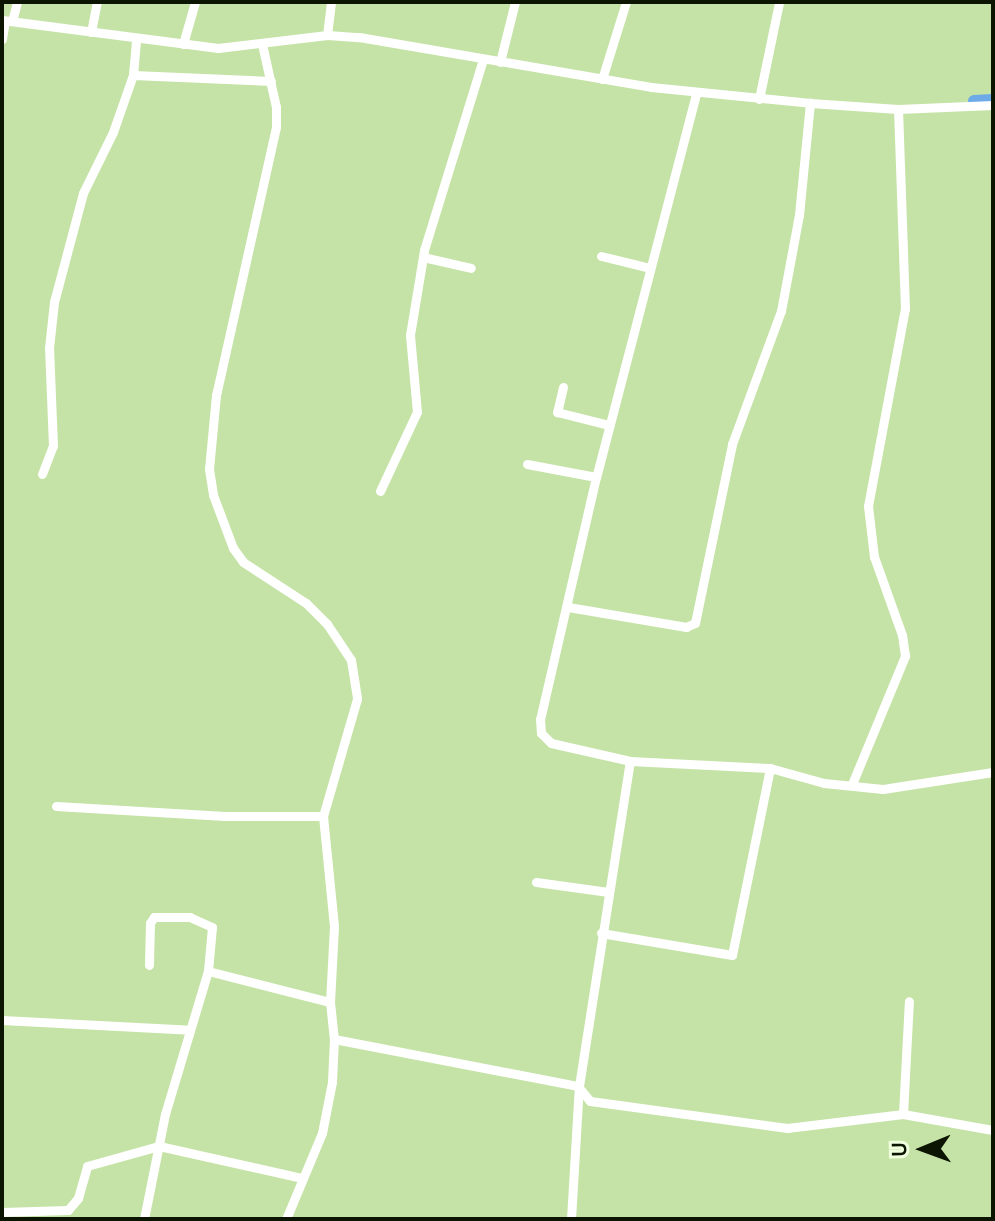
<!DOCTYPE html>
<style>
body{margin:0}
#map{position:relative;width:995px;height:1221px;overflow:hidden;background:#c5e3a6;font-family:Karla,sans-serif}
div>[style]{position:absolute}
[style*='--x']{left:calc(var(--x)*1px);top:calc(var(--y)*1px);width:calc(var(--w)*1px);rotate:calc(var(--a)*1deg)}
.canal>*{height:12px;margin:-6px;padding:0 6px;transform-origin:6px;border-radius:6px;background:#6cabe8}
.minor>*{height:9px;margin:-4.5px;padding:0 4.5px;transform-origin:4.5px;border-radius:4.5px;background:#fff}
span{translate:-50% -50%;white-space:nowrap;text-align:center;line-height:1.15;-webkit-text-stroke:7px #efffe0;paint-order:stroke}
.frame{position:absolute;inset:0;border:4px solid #0b1501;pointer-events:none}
.north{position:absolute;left:883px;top:1109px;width:80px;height:80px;-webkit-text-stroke:6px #efffe0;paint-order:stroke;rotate:269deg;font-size:22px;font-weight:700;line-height:32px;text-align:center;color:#0b1501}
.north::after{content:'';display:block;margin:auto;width:28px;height:36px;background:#0b1501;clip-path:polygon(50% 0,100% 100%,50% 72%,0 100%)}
</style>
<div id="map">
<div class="canal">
<i style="--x:974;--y:101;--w:19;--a:-3"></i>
</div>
<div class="minor">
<i style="--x:2;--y:20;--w:218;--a:7.4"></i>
<i style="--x:218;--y:48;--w:110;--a:-6.8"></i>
<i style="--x:327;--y:35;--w:32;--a:4"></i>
<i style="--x:359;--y:37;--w:296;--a:9.7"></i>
<i style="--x:651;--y:87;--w:160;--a:5.7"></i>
<i style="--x:810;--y:103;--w:88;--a:3.9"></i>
<i style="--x:898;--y:109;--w:95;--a:-2.4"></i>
<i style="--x:12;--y:21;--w:20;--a:-75"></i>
<i style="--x:91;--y:32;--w:31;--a:-79"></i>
<i style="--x:327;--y:35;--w:33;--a:-83"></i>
<i style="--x:2;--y:39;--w:18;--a:-81"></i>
<i style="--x:183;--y:44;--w:44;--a:-74.1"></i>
<i style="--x:262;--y:44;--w:65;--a:77.5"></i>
<i style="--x:276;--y:107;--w:20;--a:90"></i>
<i style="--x:276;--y:127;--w:275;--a:102.6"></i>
<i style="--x:216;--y:395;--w:74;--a:95.4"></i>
<i style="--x:209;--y:469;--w:26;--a:81"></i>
<i style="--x:213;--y:495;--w:57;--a:69.3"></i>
<i style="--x:233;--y:548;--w:17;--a:54"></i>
<i style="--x:243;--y:562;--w:75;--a:33.1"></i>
<i style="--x:306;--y:603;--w:30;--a:45"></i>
<i style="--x:327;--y:624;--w:43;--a:56.3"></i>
<i style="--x:351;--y:660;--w:39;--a:81"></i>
<i style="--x:357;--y:699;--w:122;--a:106.2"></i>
<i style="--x:323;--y:816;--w:111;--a:84.3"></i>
<i style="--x:334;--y:926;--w:76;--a:93"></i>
<i style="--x:330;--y:1002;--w:37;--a:84"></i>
<i style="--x:334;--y:1039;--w:43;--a:92.7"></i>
<i style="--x:332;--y:1082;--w:52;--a:101.1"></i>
<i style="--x:322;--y:1133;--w:93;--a:112.7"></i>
<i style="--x:500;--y:62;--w:62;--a:-76"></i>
<i style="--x:133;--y:75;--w:37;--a:-85"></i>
<i style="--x:602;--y:79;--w:81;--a:-72.7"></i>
<i style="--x:696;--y:94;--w:396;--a:104.6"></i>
<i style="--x:596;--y:477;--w:248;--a:103"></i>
<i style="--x:540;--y:719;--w:14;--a:86"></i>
<i style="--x:541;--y:733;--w:14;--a:45"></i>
<i style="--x:551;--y:743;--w:81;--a:12.8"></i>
<i style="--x:630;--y:761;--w:140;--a:2.9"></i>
<i style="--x:770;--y:768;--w:56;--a:15.5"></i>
<i style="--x:824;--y:783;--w:59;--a:5.8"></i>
<i style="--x:883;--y:789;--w:111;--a:-8.8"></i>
<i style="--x:759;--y:99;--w:99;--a:-78.3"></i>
<i style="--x:601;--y:256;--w:50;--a:13.8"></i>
<i style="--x:423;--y:257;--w:49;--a:12.9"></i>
<i style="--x:563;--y:387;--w:26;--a:103"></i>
<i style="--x:557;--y:412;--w:54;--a:14"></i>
<i style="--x:527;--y:464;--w:70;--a:10.7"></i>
<i style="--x:42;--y:474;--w:30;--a:-69"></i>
<i style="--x:53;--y:446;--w:98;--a:-92.3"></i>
<i style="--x:49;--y:348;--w:46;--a:-83.8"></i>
<i style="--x:54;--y:302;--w:113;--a:-75.1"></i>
<i style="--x:83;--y:193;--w:68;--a:-63.8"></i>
<i style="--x:113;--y:132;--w:60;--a:-70.7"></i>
<i style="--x:133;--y:75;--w:138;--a:2.5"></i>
<i style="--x:380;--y:491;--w:87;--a:-64.9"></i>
<i style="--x:417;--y:412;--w:77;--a:-95.2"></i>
<i style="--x:410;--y:335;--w:86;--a:-80.6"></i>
<i style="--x:424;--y:250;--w:200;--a:-72.8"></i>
<i style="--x:568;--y:607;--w:120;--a:9.6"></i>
<i style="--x:686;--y:627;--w:10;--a:-24"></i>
<i style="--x:695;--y:623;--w:183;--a:-78.3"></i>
<i style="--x:732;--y:444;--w:142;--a:-69.8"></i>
<i style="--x:781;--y:311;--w:98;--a:-79.4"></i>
<i style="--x:799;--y:215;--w:113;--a:-84.4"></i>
<i style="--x:852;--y:784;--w:139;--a:-67.5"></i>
<i style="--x:905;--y:656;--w:21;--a:-98"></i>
<i style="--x:902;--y:635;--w:83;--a:-109.7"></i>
<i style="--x:874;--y:557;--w:51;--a:-96.7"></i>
<i style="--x:868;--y:506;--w:200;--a:-79.4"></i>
<i style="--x:905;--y:309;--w:200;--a:-92"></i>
<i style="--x:56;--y:806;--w:169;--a:3.4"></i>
<i style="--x:225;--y:816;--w:98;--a:0"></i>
<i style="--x:536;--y:882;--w:73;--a:7.9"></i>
<i style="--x:601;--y:933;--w:133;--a:9.5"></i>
<i style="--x:732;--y:955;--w:191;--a:-78.5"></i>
<i style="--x:208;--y:971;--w:126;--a:14.3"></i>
<i style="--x:2;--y:1020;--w:188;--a:3"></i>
<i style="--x:334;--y:1039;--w:249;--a:10.9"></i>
<i style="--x:581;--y:1090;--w:14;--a:51"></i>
<i style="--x:590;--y:1101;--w:199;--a:7.8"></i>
<i style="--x:787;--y:1128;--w:117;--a:-6.9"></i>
<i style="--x:903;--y:1114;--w:91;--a:10.1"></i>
<i style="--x:903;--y:1114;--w:113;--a:-87"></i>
<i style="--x:2;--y:1212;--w:66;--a:-1.7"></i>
<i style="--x:68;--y:1210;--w:16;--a:-50"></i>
<i style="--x:78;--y:1198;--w:33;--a:-74"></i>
<i style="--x:87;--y:1166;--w:75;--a:-15.5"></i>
<i style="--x:159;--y:1146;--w:147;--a:12.6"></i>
<i style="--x:144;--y:1219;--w:107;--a:-78.7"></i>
<i style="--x:165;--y:1114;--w:149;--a:-73.3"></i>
<i style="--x:208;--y:971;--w:44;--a:-84.8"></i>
<i style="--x:212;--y:927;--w:24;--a:-156"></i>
<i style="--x:190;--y:917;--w:36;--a:180"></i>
<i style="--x:154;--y:917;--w:7;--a:124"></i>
<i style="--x:150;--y:923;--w:42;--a:91.4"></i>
<i style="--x:571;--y:1219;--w:133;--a:-86.6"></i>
<i style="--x:579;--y:1086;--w:329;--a:-81.1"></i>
</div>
<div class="frame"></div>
<div class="north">U</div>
</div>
